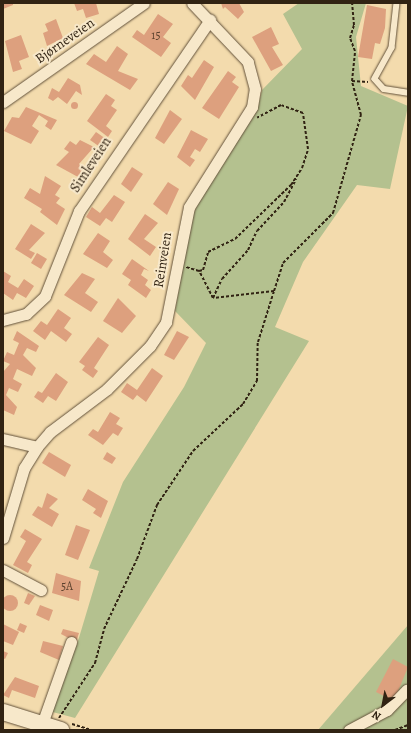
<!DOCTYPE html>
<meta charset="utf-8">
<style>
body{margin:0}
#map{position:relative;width:411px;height:733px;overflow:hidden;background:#f3dbad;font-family:Alegreya,serif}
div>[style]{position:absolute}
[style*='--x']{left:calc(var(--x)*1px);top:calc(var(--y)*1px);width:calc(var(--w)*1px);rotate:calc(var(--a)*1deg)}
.green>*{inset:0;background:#b4c18f}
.building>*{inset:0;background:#dda07e}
.round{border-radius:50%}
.path>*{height:2px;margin-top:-1px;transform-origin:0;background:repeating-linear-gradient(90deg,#312313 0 3px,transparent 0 5px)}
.roads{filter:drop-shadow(0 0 1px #62513a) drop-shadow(0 0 1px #62513a)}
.service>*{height:5.5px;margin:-2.75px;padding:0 2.75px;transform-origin:2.75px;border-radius:2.75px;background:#f7e8ca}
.minor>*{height:11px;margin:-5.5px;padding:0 5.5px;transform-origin:5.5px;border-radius:5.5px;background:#f7e8ca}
.secondary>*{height:16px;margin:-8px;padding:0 8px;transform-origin:8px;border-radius:8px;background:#f7e8ca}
span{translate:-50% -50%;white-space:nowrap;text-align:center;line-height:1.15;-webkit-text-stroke:4px #f7e8ca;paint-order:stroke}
.number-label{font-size:12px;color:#5c422e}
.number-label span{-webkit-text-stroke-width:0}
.street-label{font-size:14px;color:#312313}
.frame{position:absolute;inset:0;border:4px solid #312313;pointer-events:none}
.north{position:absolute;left:363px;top:685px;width:40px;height:40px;-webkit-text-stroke:3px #f7e8ca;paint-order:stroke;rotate:212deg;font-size:11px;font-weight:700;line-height:16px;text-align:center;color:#312313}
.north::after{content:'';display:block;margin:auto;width:14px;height:18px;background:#312313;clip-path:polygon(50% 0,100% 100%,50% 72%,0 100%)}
</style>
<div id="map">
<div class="green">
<i style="clip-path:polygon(299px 3px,366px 3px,356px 37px,361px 86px,408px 106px,390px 189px,357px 185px,303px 262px,275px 327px,309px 341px,75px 718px,49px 711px,78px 641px,99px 571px,89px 568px,123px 482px,184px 387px,206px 343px,175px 311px,191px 219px,208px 181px,257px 110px,262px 90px,302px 49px,283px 14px)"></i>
<i style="clip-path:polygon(408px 625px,408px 730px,318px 730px)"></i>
</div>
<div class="building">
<i style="clip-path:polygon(3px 3px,13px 3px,13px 5px,3px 9px)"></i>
<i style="clip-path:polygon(74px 3px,96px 3px,99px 14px,86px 18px,83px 9px,77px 11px)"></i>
<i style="clip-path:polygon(221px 3px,239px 3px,244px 12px,238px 19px,225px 7px,223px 9px)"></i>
<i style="clip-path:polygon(367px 5px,386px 9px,385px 28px,380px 44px,375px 43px,372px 59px,358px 57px)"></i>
<i style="clip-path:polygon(158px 14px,173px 24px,163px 37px,171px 43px,161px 57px,132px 37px,137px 30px,144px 35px)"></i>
<i style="clip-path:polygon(56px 19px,63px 38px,47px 46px,43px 33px,48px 31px,45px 24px)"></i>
<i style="clip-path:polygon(271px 27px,279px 44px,272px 47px,283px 65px,271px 71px,252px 37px)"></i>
<i style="clip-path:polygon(21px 35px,29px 57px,19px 61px,22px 69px,13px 72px,5px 41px)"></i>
<i style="clip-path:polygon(117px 46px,128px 54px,118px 71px,138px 79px,130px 90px,86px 64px,94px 54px,106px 62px)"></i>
<i style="clip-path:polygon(204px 60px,214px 67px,195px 100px,181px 86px,188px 75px,192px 78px)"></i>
<i style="clip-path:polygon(228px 71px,236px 77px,232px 82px,239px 87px,219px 119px,202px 108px)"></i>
<i style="clip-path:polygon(68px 78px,80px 85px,82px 95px,76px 91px,67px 104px,58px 97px,53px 101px,48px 98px,52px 88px,59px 92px)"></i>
<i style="clip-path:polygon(106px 94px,115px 100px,111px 106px,117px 110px,106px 126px,112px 131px,108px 137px,87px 121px)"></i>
<i class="round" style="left:70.5px;top:101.5px;width:7px;height:7px"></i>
<i style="clip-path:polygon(26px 107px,57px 120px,51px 130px,45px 126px,48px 121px,39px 115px,32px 126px,39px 131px,31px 144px,4px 131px,12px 117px,19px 118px)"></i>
<i style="clip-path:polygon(170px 110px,182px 119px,164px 144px,155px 138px)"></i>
<i style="clip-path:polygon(191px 130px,208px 139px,200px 152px,195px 149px,190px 157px,195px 160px,190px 167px,177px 157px)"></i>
<i style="clip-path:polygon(96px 132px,106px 139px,100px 147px,90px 140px)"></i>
<i style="clip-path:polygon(80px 140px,94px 147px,79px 164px,84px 167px,78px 177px,56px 165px,69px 152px,64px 149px,70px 141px,76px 145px)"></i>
<i style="clip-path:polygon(132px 167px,143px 174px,131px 192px,121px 184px)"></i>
<i style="clip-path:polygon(45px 176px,61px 186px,55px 195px,60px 198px,56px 203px,65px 209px,57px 225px,40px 212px,42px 209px,24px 198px,30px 188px,40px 194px)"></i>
<i style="clip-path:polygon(168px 182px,179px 189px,167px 215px,153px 204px)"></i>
<i style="clip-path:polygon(114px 195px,125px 202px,112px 222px,106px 218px,100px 226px,86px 217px,92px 207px,100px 213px)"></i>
<i style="clip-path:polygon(145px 214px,158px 223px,144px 239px,156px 247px,150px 256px,128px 239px)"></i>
<i style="clip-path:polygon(31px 224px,45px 233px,29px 250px,35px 253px,31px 259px,15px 249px)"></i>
<i style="clip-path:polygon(98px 233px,110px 241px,103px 252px,113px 260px,107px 268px,83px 254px)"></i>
<i style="clip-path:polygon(37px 253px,47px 259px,41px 269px,31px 263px)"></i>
<i style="clip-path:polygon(132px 259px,149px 271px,144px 269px,141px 275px,148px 280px,145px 285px,151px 290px,146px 298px,128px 285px,131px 280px,122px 274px)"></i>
<i style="clip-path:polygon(3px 271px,11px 276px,8px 282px,18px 288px,24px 279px,34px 286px,26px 298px,17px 293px,13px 300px,3px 293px)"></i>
<i style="clip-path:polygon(82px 273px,95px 279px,85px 293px,98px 302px,91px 312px,64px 295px)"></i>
<i style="clip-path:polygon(118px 298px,136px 316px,122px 333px,103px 321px)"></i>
<i style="clip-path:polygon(58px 309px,71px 318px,64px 328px,72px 334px,66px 342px,51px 331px,45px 340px,33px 331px,41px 321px,47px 325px)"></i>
<i style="clip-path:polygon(17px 331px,39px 346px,36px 352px,27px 348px,23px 355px,36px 368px,32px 376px,17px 369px,13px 379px,22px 384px,18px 392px,9px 388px,6px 395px,17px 407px,14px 415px,3px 410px,3px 372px,10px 364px,3px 361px,7px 352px,14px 355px,19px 343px,13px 340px)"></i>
<i style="clip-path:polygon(177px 331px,189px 337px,174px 360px,164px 355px)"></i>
<i style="clip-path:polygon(98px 337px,109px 345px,94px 368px,98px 371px,93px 378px,82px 370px,85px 366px,79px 362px)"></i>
<i style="clip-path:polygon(152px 368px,163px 376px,146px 402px,137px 395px,133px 400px,121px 392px,127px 383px,137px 390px)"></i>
<i style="clip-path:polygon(56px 373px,68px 382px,56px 401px,48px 396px,43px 403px,34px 397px,38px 391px,42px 393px)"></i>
<i style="clip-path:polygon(110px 412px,120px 418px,116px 424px,123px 428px,118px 436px,113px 433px,103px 445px,88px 435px,93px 429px,98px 432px)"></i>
<i style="clip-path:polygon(49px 452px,71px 465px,65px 477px,42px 463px)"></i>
<i style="clip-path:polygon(107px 452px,116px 458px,112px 464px,103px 459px)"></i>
<i style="clip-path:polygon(88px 489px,108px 501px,101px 518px,93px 513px,96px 509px,82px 500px)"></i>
<i style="clip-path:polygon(47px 493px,58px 499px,49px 508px,59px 514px,52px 527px,32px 515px,38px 506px,42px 508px)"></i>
<i style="clip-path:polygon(76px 525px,90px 530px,78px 560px,65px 555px)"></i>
<i style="clip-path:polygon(25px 529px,42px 539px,27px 562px,32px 565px,28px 573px,13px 565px,26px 541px,20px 537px)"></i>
<i style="clip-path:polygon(56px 573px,81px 581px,79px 601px,52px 593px)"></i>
<i style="clip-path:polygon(28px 593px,35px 596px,29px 605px,24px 603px)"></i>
<i class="round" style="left:2px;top:595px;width:16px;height:16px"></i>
<i style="clip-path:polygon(40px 605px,53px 610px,49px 621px,36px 615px)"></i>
<i style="clip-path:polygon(20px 623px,27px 626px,24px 633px,17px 630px)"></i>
<i style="clip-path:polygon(3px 624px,19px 632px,13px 645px,3px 641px)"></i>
<i style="clip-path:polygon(63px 629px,79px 633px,76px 642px,61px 634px)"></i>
<i style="clip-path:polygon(43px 641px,63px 646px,59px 660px,40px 652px)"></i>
<i style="clip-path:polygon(3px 651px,8px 653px,5px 659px,3px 658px)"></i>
<i style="clip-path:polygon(393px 659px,408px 667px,394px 701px,376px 692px)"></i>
<i style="clip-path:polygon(15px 677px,39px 686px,35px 698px,12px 690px,9px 698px,3px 695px)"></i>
</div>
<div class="path">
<i style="--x:352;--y:81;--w:16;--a:4"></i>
<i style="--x:199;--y:271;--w:4;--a:-14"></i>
<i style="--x:203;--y:270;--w:19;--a:-74"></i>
<i style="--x:208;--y:252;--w:30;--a:-26"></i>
<i style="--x:235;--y:239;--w:78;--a:-44"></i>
<i style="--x:291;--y:185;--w:20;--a:-57"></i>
<i style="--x:302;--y:168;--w:20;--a:-72"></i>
<i style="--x:308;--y:149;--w:36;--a:-98"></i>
<i style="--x:303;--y:113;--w:23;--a:-160"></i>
<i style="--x:281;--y:105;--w:27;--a:152"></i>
<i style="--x:274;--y:291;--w:29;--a:-72"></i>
<i style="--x:283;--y:263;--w:71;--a:-45"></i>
<i style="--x:333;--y:213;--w:102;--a:-74.1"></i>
<i style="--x:361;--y:115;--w:35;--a:-105"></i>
<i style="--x:352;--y:81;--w:30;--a:-84"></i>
<i style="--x:355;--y:51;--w:14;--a:-111"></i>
<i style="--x:350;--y:38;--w:14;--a:-73"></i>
<i style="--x:354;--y:25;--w:22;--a:-95"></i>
<i style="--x:213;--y:298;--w:21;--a:-65"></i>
<i style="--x:222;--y:279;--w:39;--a:-48"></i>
<i style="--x:248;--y:250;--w:21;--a:-65"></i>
<i style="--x:257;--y:231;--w:40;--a:-47"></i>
<i style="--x:284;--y:202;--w:26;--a:-62"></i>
<i style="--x:59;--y:718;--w:66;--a:-56.8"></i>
<i style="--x:95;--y:663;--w:35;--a:-75"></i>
<i style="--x:104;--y:629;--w:77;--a:-64.8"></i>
<i style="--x:137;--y:559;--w:58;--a:-69.7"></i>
<i style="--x:157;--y:505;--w:65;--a:-56.3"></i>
<i style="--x:193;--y:451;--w:69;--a:-43.2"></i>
<i style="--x:243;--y:404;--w:27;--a:-59"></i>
<i style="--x:257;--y:381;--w:39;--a:-89"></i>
<i style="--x:258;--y:342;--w:53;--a:-72.6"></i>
<i style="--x:274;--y:291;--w:61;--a:173.5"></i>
<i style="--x:213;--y:298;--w:30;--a:-117"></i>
<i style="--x:199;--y:271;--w:14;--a:-163"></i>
<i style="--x:72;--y:724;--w:21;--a:17"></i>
<i style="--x:395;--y:730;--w:14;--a:-21"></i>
</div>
<div class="roads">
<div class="service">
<i style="--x:397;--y:3;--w:45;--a:96.3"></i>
<i style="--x:392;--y:48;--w:35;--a:119"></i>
<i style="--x:375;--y:79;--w:13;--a:48"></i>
<i style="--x:384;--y:89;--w:24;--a:9"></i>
</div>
<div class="minor">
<i style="--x:3;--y:102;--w:172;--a:-35.1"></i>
<i style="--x:3;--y:320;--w:24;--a:-15"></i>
<i style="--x:26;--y:314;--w:26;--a:-43"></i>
<i style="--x:45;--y:296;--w:92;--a:-68.2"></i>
<i style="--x:79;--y:211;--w:232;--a:-55.6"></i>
<i style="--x:3;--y:439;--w:35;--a:13"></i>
<i style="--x:3;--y:538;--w:73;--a:-73.3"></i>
<i style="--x:24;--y:468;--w:25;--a:-58"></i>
<i style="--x:37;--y:447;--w:20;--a:-49"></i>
<i style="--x:50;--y:432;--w:71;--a:-37"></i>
<i style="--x:107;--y:389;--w:61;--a:-45"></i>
<i style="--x:150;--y:346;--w:29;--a:-56"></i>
<i style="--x:166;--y:322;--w:117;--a:-78.7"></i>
<i style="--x:189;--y:207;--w:118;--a:-57.8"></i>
<i style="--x:252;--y:107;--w:18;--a:-81"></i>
<i style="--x:255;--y:89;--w:28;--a:-105"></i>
<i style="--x:248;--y:62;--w:81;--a:-133.5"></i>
<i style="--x:3;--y:570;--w:43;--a:27.8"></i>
<i style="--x:42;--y:724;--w:87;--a:-70.5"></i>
<i style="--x:349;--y:730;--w:43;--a:-27.8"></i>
<i style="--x:387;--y:710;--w:28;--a:-46"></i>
</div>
<div class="secondary">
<i style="--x:3;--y:712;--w:61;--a:17.2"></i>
</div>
</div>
<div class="number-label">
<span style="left:156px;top:36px">15</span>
<span style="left:67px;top:587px">5A</span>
</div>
<div class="street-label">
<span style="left:65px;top:41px;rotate:-35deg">Bjørneveien</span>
<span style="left:91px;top:165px;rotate:-57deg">Simleveien</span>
<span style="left:163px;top:260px;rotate:-81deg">Reinveien</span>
</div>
<div class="frame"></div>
<div class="north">N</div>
</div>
